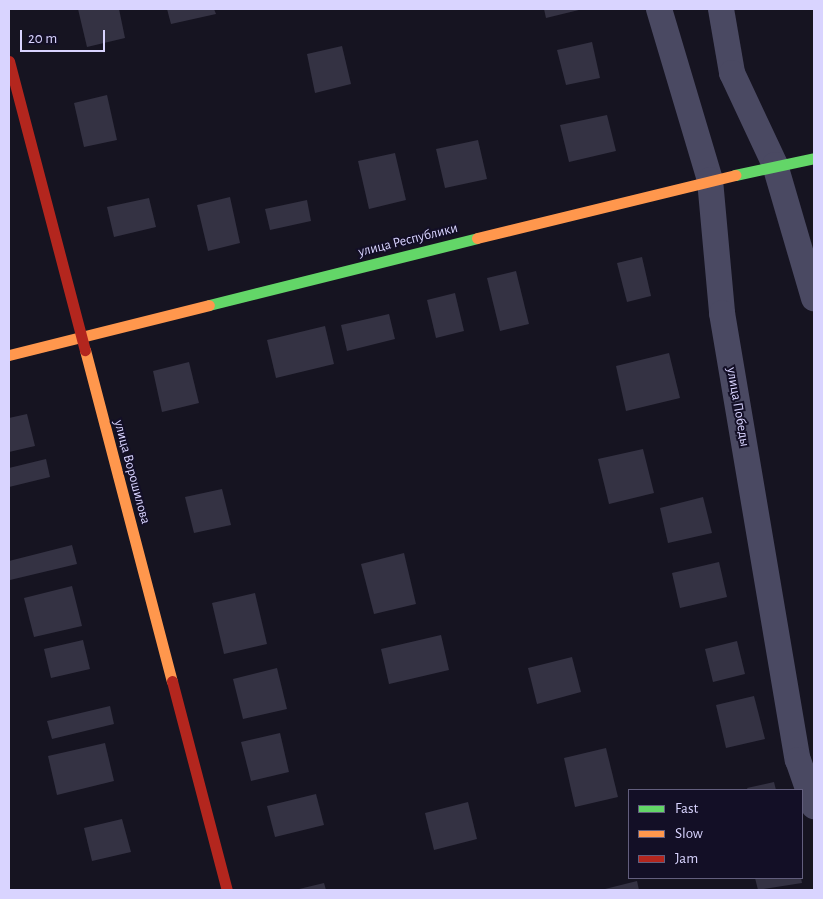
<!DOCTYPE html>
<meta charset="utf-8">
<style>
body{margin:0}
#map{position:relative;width:823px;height:899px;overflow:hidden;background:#161421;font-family:"Alegreya Sans",sans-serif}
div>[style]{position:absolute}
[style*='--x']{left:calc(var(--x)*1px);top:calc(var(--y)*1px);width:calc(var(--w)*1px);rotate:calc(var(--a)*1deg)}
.building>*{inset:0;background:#343243}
.street>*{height:26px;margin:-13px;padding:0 13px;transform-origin:13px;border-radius:13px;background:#4a4962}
.fast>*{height:11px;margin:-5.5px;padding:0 5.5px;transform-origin:5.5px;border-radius:5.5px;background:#63d668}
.slow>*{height:11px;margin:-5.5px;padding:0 5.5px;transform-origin:5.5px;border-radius:5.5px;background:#ff974d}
.jam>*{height:11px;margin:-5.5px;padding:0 5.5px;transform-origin:5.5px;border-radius:5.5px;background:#b3261e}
span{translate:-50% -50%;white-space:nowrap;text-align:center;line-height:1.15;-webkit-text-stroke:4px #130f26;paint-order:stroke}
.street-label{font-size:14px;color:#d9d4ff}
.frame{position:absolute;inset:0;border:10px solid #d9d4ff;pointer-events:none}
.legend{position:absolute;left:628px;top:789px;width:175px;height:90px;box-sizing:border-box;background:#130f26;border:1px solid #625e7d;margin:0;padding:6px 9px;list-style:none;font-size:15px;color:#d9d4ff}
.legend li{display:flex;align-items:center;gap:10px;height:25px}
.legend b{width:25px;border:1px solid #625e7d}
.scale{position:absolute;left:20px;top:30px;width:85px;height:22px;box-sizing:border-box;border:2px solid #d9d4ff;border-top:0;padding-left:6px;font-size:15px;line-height:18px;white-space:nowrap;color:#d9d4ff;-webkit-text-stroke:4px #130f26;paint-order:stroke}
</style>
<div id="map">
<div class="building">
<i style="clip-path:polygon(78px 9px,119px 9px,125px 38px,87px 47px)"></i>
<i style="clip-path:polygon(167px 9px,214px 9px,216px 14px,171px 24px)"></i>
<i style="clip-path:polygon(544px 9px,583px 9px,546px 18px)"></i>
<i style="clip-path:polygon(592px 42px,600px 78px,566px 85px,557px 50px)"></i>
<i style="clip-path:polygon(342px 46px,351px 84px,315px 93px,307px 54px)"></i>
<i style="clip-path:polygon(107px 95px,117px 140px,84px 147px,74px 103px)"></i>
<i style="clip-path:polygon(607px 115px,616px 151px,569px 162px,560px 125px)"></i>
<i style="clip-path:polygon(478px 140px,487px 179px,445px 188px,436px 149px)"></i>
<i style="clip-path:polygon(395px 153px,406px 200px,369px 209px,358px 161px)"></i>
<i style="clip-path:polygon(230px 197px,240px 243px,208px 251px,197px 205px)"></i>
<i style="clip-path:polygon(149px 198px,156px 227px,114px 237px,107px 207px)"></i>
<i style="clip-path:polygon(307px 200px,311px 221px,270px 230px,265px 209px)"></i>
<i style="clip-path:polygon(642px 257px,651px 296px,627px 302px,617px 263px)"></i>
<i style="clip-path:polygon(516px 271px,529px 324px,500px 331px,487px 278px)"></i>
<i style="clip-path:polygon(455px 293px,464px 331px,436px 338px,427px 300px)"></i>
<i style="clip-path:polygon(389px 314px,395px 339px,347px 351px,341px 325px)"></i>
<i style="clip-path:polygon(325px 326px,334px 364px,276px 378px,267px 340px)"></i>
<i style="clip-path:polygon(669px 353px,680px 398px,626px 411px,616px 366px)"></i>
<i style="clip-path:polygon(189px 362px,199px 403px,162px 412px,153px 371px)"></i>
<i style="clip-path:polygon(27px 414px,35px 446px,9px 452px,9px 418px)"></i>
<i style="clip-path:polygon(643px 449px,654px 493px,609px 504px,598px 459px)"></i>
<i style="clip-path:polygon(46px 459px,50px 477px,9px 487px,9px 468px)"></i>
<i style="clip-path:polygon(222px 489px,231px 525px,194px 533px,185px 497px)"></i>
<i style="clip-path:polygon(703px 497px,712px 533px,668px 543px,660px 508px)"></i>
<i style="clip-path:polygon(72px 545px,77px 564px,10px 580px,9px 561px)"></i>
<i style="clip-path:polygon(404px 553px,416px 604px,374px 614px,361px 564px)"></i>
<i style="clip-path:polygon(719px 562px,727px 597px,680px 608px,672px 573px)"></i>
<i style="clip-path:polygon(72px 586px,82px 626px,34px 637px,24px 598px)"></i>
<i style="clip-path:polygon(255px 593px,267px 644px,224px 654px,212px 603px)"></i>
<i style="clip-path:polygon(441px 635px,449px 670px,389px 684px,381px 649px)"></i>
<i style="clip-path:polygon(83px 640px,90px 669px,51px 678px,44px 649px)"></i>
<i style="clip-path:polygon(737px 641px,745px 674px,713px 682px,705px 649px)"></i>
<i style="clip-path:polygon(572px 657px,581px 692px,537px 704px,528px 668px)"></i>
<i style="clip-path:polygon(277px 668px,287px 709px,243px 719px,233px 679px)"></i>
<i style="clip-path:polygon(754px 696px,765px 739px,726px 748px,716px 705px)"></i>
<i style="clip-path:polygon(110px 706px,114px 724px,52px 739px,47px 721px)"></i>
<i style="clip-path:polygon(280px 733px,289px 772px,251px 781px,241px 742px)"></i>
<i style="clip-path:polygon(105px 743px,114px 781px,57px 795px,48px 756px)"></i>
<i style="clip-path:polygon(606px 748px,618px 797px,575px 807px,564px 758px)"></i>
<i style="clip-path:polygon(774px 782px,776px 790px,748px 790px,747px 788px)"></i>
<i style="clip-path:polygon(316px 794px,324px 825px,275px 837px,267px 806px)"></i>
<i style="clip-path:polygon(468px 802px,477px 839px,434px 850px,425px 813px)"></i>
<i style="clip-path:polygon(122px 819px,131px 852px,92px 861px,84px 828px)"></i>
<i style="clip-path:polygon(755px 878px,801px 878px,802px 883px,758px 890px)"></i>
<i style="clip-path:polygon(637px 881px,639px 890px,601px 890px)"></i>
<i style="clip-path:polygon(324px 883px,326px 890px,295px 890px)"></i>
</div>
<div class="street">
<i style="--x:659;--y:9;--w:178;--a:73.4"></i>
<i style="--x:710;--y:180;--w:134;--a:84.8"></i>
<i style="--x:722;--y:313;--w:453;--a:80.4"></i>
<i style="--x:798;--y:760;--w:49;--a:70.8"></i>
<i style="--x:721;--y:9;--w:65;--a:80.2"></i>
<i style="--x:732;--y:73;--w:102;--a:64.9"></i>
<i style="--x:775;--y:165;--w:139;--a:73.7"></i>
</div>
<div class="fast">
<i style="--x:735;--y:175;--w:81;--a:-12.1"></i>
<i style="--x:209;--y:305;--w:276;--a:-14"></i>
</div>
<div class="slow">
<i style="--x:477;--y:238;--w:266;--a:-13.7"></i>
<i style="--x:85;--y:350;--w:342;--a:75.3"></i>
<i style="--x:9;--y:355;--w:206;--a:-14"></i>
</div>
<div class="jam">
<i style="--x:9;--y:61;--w:299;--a:75.3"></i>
<i style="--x:172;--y:681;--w:216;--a:75.3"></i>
</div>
<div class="street-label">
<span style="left:408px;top:240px;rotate:-14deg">улица Республики</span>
<span style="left:738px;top:407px;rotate:80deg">улица Победы</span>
<span style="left:132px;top:472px;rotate:75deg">улица Ворошилова</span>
</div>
<div class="frame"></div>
<ul class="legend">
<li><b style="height:6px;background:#63d668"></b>Fast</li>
<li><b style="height:6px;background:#ff974d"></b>Slow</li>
<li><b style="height:6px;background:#b3261e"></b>Jam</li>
</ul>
<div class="scale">20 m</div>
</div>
